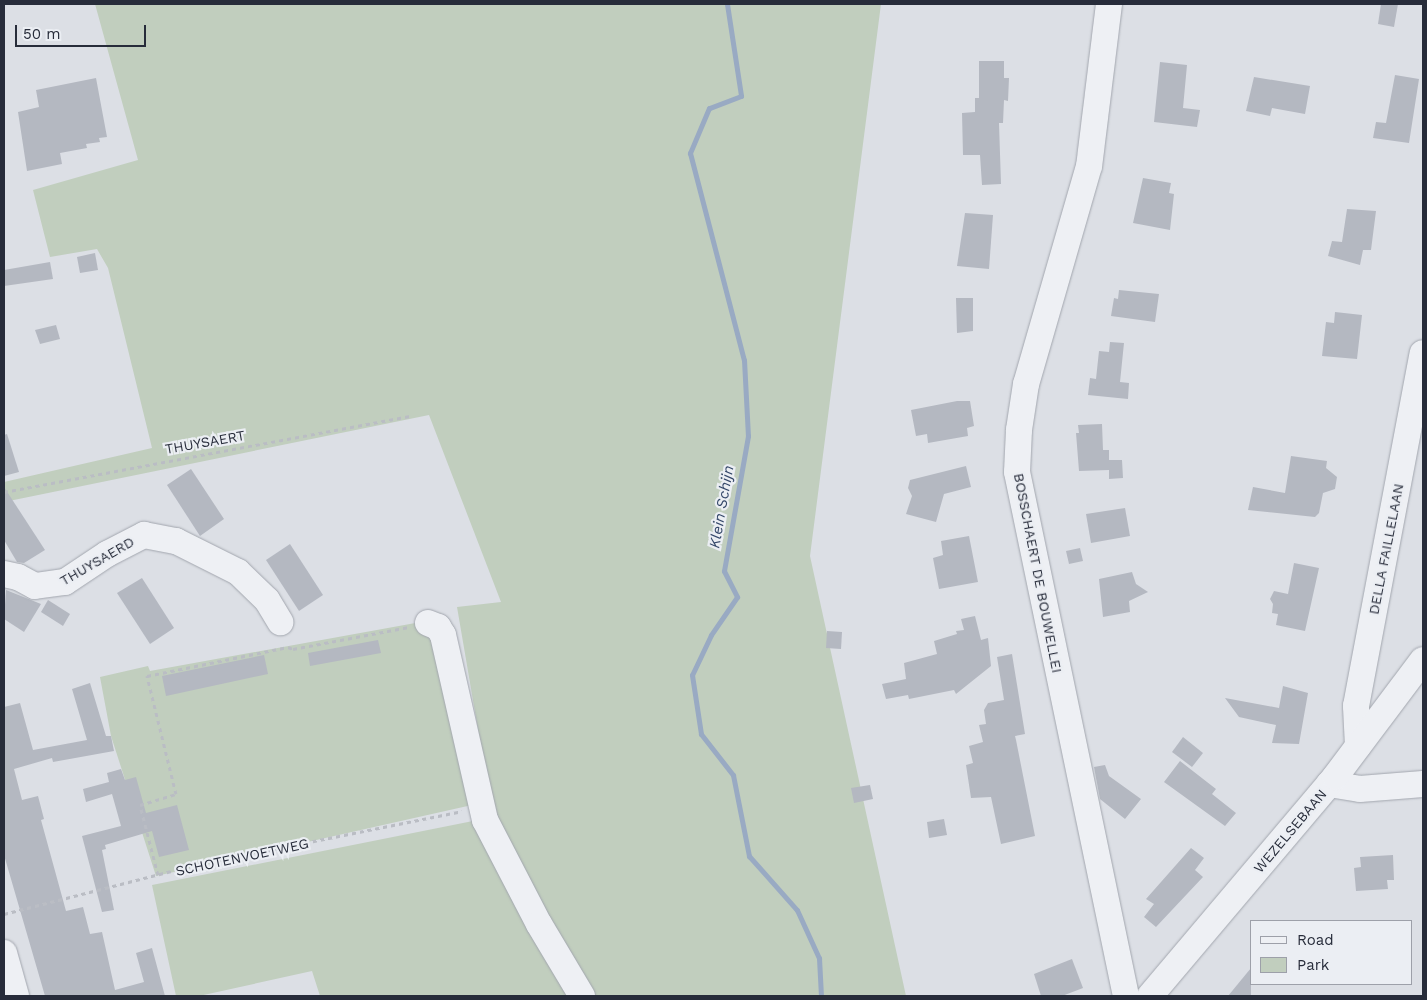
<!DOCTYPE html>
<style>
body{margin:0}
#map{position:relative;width:1427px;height:1000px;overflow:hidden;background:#dcdfe5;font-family:"Work Sans",sans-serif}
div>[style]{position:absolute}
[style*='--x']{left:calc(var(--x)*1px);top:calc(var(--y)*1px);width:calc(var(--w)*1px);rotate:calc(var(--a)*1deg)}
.green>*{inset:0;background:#c1cebe}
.stream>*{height:5px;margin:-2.5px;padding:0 2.5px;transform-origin:2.5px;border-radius:2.5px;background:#99aac3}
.building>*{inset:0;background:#b4b8c1}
.path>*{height:3px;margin-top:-1.5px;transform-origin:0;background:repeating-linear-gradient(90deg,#babdc4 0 4px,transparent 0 8px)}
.roads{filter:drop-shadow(0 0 1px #a2a6ae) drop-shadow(0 0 1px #a2a6ae)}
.minor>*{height:26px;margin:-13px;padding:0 13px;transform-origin:13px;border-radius:13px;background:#eef0f4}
span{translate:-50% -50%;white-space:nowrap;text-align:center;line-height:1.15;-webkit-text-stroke:4.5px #ebeef3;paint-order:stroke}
.street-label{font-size:14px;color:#272c3a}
.water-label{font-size:15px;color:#35486a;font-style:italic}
.frame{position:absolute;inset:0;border:5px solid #272c3a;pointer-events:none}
.legend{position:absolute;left:1250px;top:920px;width:162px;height:65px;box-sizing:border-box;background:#ebeef3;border:1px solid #9da0a9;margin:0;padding:6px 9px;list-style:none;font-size:15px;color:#272c3a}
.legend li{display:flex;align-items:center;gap:10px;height:25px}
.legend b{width:25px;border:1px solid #9da0a9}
.scale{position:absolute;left:15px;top:25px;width:131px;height:22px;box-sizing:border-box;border:2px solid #272c3a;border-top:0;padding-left:6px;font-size:15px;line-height:18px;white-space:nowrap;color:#272c3a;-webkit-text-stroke:4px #ebeef3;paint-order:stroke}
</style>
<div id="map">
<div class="green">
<i style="clip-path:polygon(95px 4px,881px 4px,810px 556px,906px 996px,590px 996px,493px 817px,457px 607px,501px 602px,429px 415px,4px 502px,4px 482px,152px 448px,108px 268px,97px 249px,50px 257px,33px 190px,138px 160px)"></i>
<i style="clip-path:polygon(443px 618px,472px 805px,156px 876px,111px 736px,100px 677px,148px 666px,150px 671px)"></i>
<i style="clip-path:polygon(478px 820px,574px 996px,320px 996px,312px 971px,199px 996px,176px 996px,152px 885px)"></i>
</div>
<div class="stream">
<i style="--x:727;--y:4;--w:93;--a:81.3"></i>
<i style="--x:741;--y:96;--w:34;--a:159"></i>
<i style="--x:709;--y:108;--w:49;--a:112.9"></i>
<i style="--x:690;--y:153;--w:214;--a:75.4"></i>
<i style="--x:744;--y:360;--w:76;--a:87"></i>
<i style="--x:748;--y:436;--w:137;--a:100.1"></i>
<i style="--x:724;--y:571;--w:29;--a:63"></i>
<i style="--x:737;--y:597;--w:46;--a:124.4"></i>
<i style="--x:711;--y:635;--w:44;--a:115.4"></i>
<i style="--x:692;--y:675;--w:60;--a:81.3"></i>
<i style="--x:701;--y:734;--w:52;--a:52"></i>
<i style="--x:733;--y:775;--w:83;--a:78.8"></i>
<i style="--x:749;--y:856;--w:72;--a:48.4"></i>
<i style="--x:797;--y:910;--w:53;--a:65.4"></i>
<i style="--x:819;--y:958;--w:38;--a:87"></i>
</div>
<div class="building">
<i style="clip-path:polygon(1381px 4px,1398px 4px,1394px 27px,1378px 24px)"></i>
<i style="clip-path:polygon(979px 61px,1004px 61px,1004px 78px,1009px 78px,1008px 101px,1004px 100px,1003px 123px,999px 123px,1001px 184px,982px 185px,980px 155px,963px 155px,962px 113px,975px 112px,975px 98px,979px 98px)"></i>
<i style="clip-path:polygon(1160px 62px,1187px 65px,1183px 108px,1200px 110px,1197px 127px,1154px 122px)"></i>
<i style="clip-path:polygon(1395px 75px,1419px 79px,1409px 143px,1373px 138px,1376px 122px,1386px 123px)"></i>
<i style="clip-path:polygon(1254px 77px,1310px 86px,1305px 114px,1272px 108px,1270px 116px,1246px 111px)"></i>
<i style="clip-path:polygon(96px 78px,107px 137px,99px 138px,100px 142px,86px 144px,87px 148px,60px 153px,62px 164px,27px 171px,18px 112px,39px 107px,36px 90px)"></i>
<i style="clip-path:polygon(1143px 178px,1171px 183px,1169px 193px,1174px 194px,1170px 230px,1133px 223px)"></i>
<i style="clip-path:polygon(1347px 209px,1376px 211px,1371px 250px,1363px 250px,1360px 265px,1328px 256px,1332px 241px,1342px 242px)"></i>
<i style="clip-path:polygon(965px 213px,993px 215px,989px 269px,957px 266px)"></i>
<i style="clip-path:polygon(95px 253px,98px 270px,80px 273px,77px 257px)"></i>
<i style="clip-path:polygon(50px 262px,53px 279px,4px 286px,4px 270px)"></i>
<i style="clip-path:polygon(1119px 290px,1159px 294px,1155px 322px,1111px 316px,1114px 298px,1118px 299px)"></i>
<i style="clip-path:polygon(956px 298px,973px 298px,973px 331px,957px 333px)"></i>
<i style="clip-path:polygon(1335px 312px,1362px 315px,1357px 359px,1322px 356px,1326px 322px,1334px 323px)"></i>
<i style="clip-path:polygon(56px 325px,60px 339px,40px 344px,35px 330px)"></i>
<i style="clip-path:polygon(1110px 342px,1124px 343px,1120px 382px,1129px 383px,1128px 399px,1088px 395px,1090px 378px,1096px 379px,1099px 351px,1109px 352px)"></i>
<i style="clip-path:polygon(957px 401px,970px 401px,974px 426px,967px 428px,968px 436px,928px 443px,927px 434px,916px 436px,911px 410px)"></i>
<i style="clip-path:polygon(1102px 424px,1103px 450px,1109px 450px,1109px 460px,1122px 460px,1123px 478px,1109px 479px,1109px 470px,1079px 471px,1076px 433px,1079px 433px,1078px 425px)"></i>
<i style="clip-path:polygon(7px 434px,19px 472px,4px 476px,4px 435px)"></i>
<i style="clip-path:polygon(1291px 456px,1327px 461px,1326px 468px,1337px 477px,1335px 489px,1323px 493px,1319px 513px,1315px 517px,1248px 510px,1253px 487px,1285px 493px)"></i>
<i style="clip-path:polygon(966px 466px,971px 487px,944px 494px,936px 522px,906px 514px,912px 496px,908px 488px,910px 480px)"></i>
<i style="clip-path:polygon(191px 469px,224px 519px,200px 536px,167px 485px)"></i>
<i style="clip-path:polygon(4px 487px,45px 550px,24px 563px,17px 562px,4px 540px)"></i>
<i style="clip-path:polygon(1125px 508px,1130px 536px,1091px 543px,1086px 514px)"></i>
<i style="clip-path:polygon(969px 536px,978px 582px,939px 589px,933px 558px,943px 555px,941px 541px)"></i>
<i style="clip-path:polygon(290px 544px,323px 595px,299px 611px,266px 560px)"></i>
<i style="clip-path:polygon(1080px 548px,1083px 561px,1069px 564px,1066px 551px)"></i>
<i style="clip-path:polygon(1294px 563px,1319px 568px,1305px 631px,1276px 625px,1278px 614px,1272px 613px,1273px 604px,1270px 599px,1274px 591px,1288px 594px)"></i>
<i style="clip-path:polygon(1132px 572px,1136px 584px,1148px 592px,1129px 601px,1130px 612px,1103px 617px,1099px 579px)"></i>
<i style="clip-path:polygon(142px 578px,174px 628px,150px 644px,117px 593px)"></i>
<i style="clip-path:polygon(6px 590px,41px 604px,24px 632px,4px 619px)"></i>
<i style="clip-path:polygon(48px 600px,70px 614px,63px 626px,41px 612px)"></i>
<i style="clip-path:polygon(975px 616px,981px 640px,988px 638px,991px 666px,956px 694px,954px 690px,909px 699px,908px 695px,886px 699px,882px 684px,906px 679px,904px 663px,937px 654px,934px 641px,957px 634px,956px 631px,964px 630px,961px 619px)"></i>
<i style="clip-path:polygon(827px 631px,842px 632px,841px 649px,826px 648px)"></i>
<i style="clip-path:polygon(378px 640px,381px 653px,310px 666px,308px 653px)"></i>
<i style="clip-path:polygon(1012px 654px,1025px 734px,1015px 736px,1016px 740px,1035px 836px,1001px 844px,991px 797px,971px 798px,966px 765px,973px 763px,969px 746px,983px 742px,979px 725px,986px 724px,984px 710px,988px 703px,1004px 700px,997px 657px)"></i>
<i style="clip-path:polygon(264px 655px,268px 674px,166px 696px,162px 676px)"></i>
<i style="clip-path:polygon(90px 683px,106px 736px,111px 736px,114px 751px,53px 762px,52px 758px,14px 769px,22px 800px,38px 796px,44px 819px,41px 820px,66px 911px,83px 907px,90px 934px,102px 932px,115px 990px,144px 982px,136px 953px,152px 948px,165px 996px,45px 996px,4px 855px,4px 707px,20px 703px,33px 750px,87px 740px,72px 689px)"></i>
<i style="clip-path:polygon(1283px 686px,1308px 693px,1299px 744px,1272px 743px,1276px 725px,1239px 717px,1225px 698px,1279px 708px)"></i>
<i style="clip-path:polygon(1183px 737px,1203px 753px,1192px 767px,1172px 752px)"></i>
<i style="clip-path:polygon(1180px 761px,1216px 789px,1212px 794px,1236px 813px,1225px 826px,1164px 782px)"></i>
<i style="clip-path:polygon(1105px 765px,1109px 776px,1141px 799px,1125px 819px,1100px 799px,1094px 767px)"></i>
<i style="clip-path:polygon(121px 769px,125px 780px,136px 777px,146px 813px,177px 805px,189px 850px,159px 857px,152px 831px,105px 845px,106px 849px,102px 850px,114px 910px,102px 912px,82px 836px,121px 826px,112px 794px,86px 802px,83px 789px,109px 782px,107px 773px)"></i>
<i style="clip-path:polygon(870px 785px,873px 799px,854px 803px,851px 788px)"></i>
<i style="clip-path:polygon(944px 819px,947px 835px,929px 838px,927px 822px)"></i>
<i style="clip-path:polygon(1191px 848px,1204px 858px,1195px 870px,1203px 877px,1156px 927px,1144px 917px,1154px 904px,1146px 899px)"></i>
<i style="clip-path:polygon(1393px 855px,1394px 880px,1387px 880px,1388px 889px,1356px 891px,1354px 868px,1361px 867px,1360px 857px)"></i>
<i style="clip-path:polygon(1072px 959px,1083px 988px,1062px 996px,1041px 996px,1034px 974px)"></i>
<i style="clip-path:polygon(1251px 968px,1251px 996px,1228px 996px)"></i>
</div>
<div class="path">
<i style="--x:4;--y:492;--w:413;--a:-10.6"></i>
<i style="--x:158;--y:875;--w:72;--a:-104.4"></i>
<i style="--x:140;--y:805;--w:38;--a:-17"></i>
<i style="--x:176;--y:794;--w:122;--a:-103.8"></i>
<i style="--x:147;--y:676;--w:144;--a:-11.6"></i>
<i style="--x:288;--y:647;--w:5;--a:22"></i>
<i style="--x:293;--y:649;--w:118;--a:-10.7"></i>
<i style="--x:4;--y:914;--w:197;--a:-14.4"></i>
<i style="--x:195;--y:865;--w:272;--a:-11.4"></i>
</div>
<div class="roads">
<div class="minor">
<i style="--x:1109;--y:4;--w:163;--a:97"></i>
<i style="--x:1089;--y:166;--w:227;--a:106.1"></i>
<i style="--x:1026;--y:384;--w:47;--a:98.7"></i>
<i style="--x:1019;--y:430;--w:42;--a:92.7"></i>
<i style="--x:1017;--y:472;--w:535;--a:78.25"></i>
<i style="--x:4;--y:574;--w:14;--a:12"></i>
<i style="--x:18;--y:577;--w:19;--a:28"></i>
<i style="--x:35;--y:586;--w:30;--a:-8"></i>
<i style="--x:65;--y:582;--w:50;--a:-33.7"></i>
<i style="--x:107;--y:554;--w:42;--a:-27.2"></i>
<i style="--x:144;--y:535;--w:33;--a:11"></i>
<i style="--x:176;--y:541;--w:69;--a:26.6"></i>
<i style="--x:238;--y:572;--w:40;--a:44"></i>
<i style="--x:267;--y:600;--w:26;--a:59"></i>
<i style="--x:428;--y:623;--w:11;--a:22"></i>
<i style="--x:438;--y:627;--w:9;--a:58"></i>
<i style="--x:443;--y:635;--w:190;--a:77.2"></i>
<i style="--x:485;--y:820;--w:117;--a:62.6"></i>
<i style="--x:539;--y:924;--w:84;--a:59.2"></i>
<i style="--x:1358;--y:746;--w:40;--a:-92.9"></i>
<i style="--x:1356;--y:706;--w:359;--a:-79.3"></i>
<i style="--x:1329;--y:784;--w:31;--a:9"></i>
<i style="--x:1360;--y:789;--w:63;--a:-4.5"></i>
<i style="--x:4;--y:953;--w:45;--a:74.4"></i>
<i style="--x:1150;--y:996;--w:287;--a:-49.8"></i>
<i style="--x:1335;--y:777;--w:146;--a:-53.1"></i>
</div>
</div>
<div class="street-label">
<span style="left:205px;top:442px;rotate:-10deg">THUYSAERT</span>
<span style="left:1386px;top:549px;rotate:-79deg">DELLA FAILLELAAN</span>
<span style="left:97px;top:561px;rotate:-30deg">THUYSAERD</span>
<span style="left:1038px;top:573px;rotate:79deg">BOSSCHAERT DE BOUWELLEI</span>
<span style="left:1290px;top:831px;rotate:-50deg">WEZELSEBAAN</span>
<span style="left:242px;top:857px;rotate:-12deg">SCHOTENVOETWEG</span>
</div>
<div class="water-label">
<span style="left:722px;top:507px;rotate:-80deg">Klein Schijn</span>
</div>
<div class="frame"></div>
<ul class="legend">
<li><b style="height:6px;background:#eef0f4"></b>Road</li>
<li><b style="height:14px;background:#c1cebe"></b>Park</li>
</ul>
<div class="scale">50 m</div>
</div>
